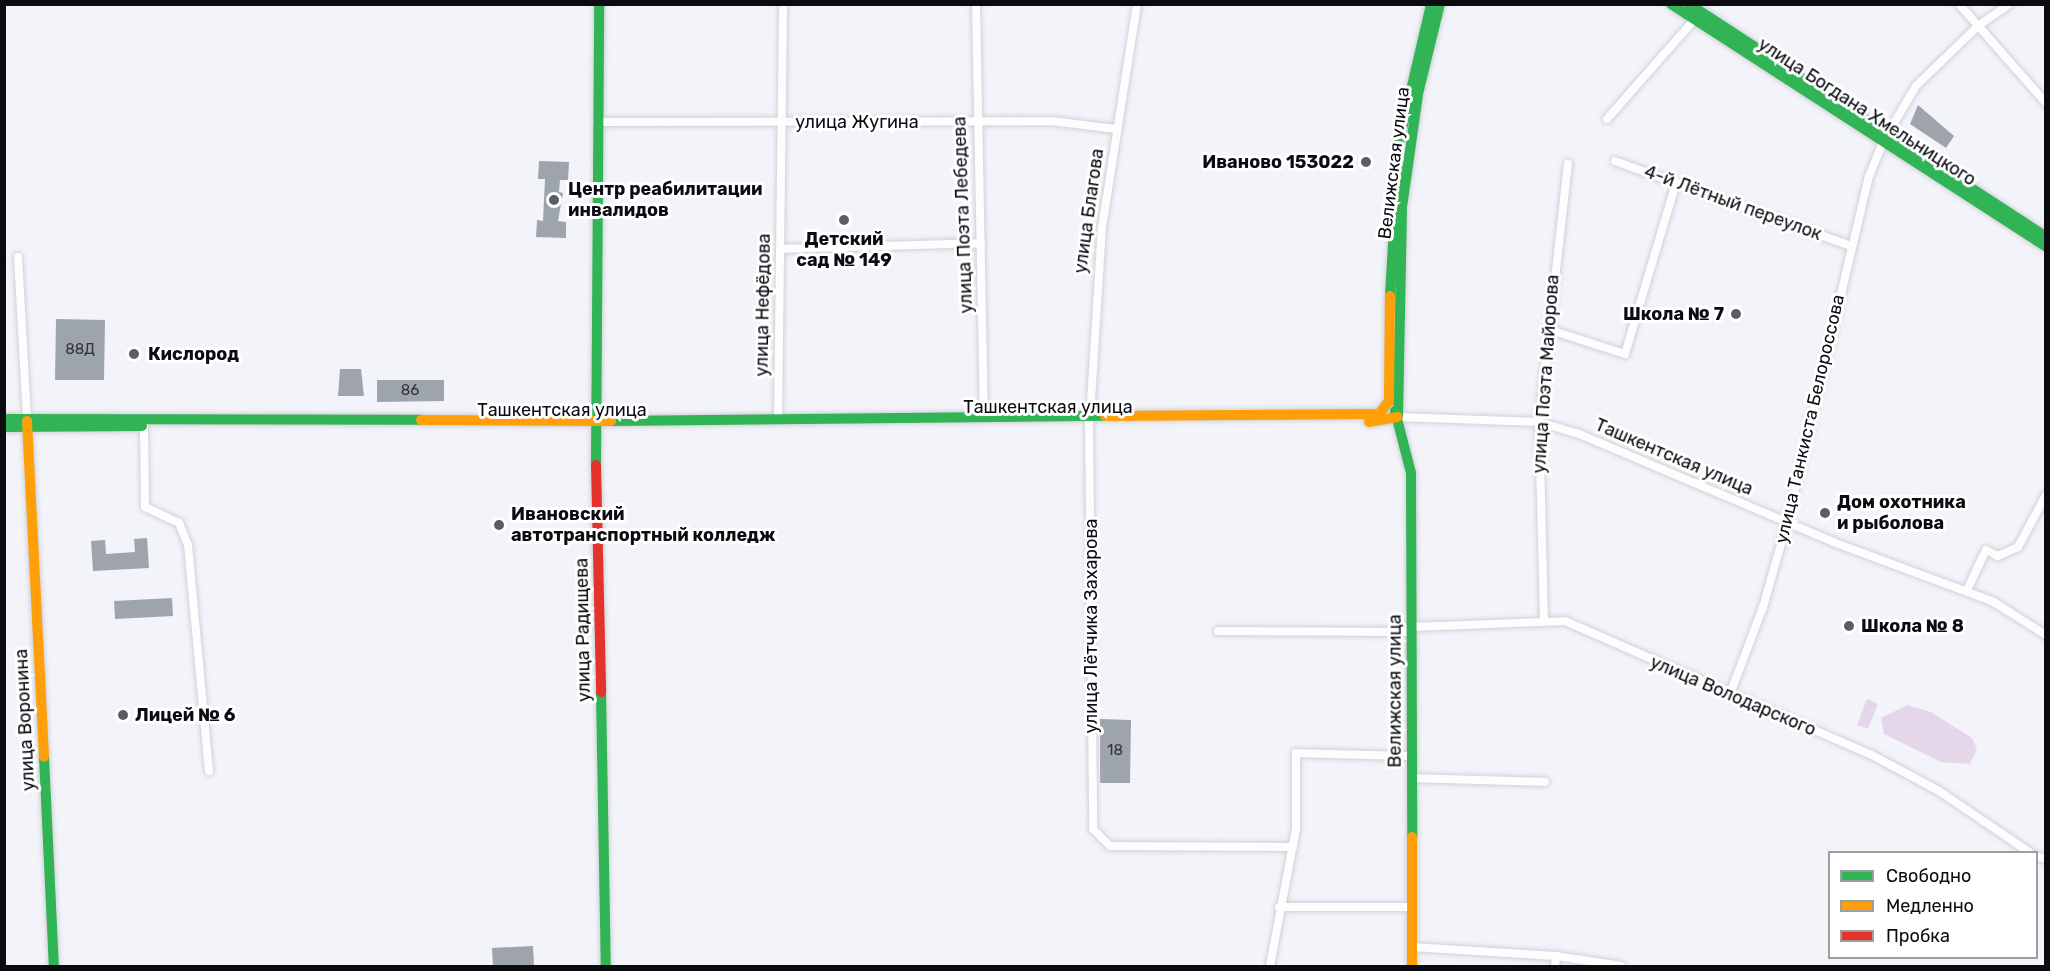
<!DOCTYPE html>
<meta charset="utf-8">
<style>
body{margin:0}
#map{position:relative;width:2050px;height:971px;overflow:hidden;background:#f3f4fa;font-family:Rubik,sans-serif}
div>[style]{position:absolute}
[style*='--x']{left:calc(var(--x)*1px);top:calc(var(--y)*1px);width:calc(var(--w)*1px);rotate:calc(var(--a)*1deg)}
.green>*{inset:0;background:#e5d6ea}
.building>*{inset:0;background:#9ea4ac}
.roads{filter:drop-shadow(0 0 2px #d0d1d7) drop-shadow(0 0 2px #d0d1d7)}
.street>*{height:8px;margin:-4px;padding:0 4px;transform-origin:4px;border-radius:4px;background:#fdfdfe}
.fast>*{height:10px;margin:-5px;padding:0 5px;transform-origin:5px;border-radius:5px;background:#30b455}
.slow>*{height:10px;margin:-5px;padding:0 5px;transform-origin:5px;border-radius:5px;background:#ff9f0a}
.jam>*{height:10px;margin:-5px;padding:0 5px;transform-origin:5px;border-radius:5px;background:#e5322d}
.dots>*{width:16px;height:16px;translate:-50% -50%;box-sizing:border-box;border:3px solid #fff;border-radius:50%}
span{translate:-50% -50%;white-space:nowrap;text-align:center;line-height:1.15;-webkit-text-stroke:6px #fff;paint-order:stroke}
.number-label{font-size:15px;color:#2f3238}
.number-label span{-webkit-text-stroke-width:0}
.street-label{font-size:18px;color:#0a0c11}
.poi-label{font-size:18px;color:#0a0c11;font-weight:700}
.right{translate:-100% -50%;text-align:right}
.left{translate:0 -50%;text-align:left}
.frame{position:absolute;inset:0;border:6px solid #0a0c11;pointer-events:none}
.legend{position:absolute;left:1828px;top:851px;width:210px;height:108px;box-sizing:border-box;background:#fff;border:2px solid #9d9ea0;margin:0;padding:8px 10px;list-style:none;font-size:18px;color:#0a0c11}
.legend li{display:flex;align-items:center;gap:12px;height:30px}
.legend b{width:30px;border:2px solid #9d9ea0}
</style>
<div id="map">
<div class="green">
<i style="clip-path:polygon(1867px 699px,1878px 704px,1868px 729px,1857px 725px)"></i>
<i style="clip-path:polygon(1907px 705px,1931px 712px,1972px 738px,1977px 749px,1970px 764px,1941px 762px,1884px 734px,1881px 718px)"></i>
</div>
<div class="building">
<i style="clip-path:polygon(1918px 105px,1954px 136px,1946px 148px,1910px 124px)"></i>
<i style="clip-path:polygon(539px 161px,569px 162px,568px 180px,560px 180px,559px 192px,563px 193px,558px 221px,566px 222px,566px 238px,536px 237px,537px 220px,543px 221px,545px 179px,538px 179px)"></i>
<i style="clip-path:polygon(56px 319px,105px 320px,104px 380px,55px 380px)"></i>
<i style="clip-path:polygon(340px 369px,361px 369px,364px 396px,338px 396px)"></i>
<i style="clip-path:polygon(377px 380px,444px 380px,444px 401px,377px 402px)"></i>
<i style="clip-path:polygon(147px 538px,149px 568px,93px 571px,91px 541px,105px 540px,106px 554px,135px 552px,134px 539px)"></i>
<i style="clip-path:polygon(172px 598px,173px 616px,115px 619px,114px 601px)"></i>
<i style="clip-path:polygon(1100px 719px,1131px 720px,1130px 783px,1100px 783px)"></i>
<i style="clip-path:polygon(533px 946px,534px 966px,493px 966px,492px 948px)"></i>
</div>
<div class="roads">
<div class="street">
<i style="--x:976;--y:4;--w:414;--a:88.9"></i>
<i style="--x:1959;--y:4;--w:132;--a:48.7"></i>
<i style="--x:1607;--y:119;--w:132;--a:-48.7"></i>
<i style="--x:597;--y:122;--w:454;--a:-0.1"></i>
<i style="--x:1051;--y:121;--w:66;--a:6.9"></i>
<i style="--x:1887;--y:135;--w:57;--a:-59.4"></i>
<i style="--x:1916;--y:86;--w:86;--a:-44.1"></i>
<i style="--x:1978;--y:26;--w:38;--a:-35"></i>
<i style="--x:1615;--y:161;--w:251;--a:19.8"></i>
<i style="--x:781;--y:249;--w:200;--a:-1.7"></i>
<i style="--x:18;--y:257;--w:162;--a:86.8"></i>
<i style="--x:1547;--y:329;--w:82;--a:17.8"></i>
<i style="--x:1625;--y:354;--w:178;--a:-73.4"></i>
<i style="--x:1090;--y:417;--w:189;--a:-86.4"></i>
<i style="--x:1102;--y:228;--w:227;--a:-81.1"></i>
<i style="--x:1398;--y:417;--w:141;--a:2"></i>
<i style="--x:1539;--y:422;--w:42;--a:16.7"></i>
<i style="--x:1579;--y:434;--w:276;--a:23"></i>
<i style="--x:1833;--y:542;--w:170;--a:20.4"></i>
<i style="--x:1992;--y:601;--w:64;--a:32.2"></i>
<i style="--x:778;--y:419;--w:415;--a:-89.3"></i>
<i style="--x:1089;--y:423;--w:406;--a:89.4"></i>
<i style="--x:1093;--y:829;--w:24;--a:45"></i>
<i style="--x:1110;--y:846;--w:183;--a:0.3"></i>
<i style="--x:144;--y:426;--w:81;--a:89.3"></i>
<i style="--x:145;--y:507;--w:38;--a:25"></i>
<i style="--x:179;--y:523;--w:24;--a:68"></i>
<i style="--x:188;--y:545;--w:227;--a:84.7"></i>
<i style="--x:1967;--y:590;--w:44;--a:-64.6"></i>
<i style="--x:1986;--y:550;--w:13;--a:27"></i>
<i style="--x:1998;--y:556;--w:22;--a:-24"></i>
<i style="--x:2018;--y:547;--w:59;--a:-61.7"></i>
<i style="--x:1544;--y:621;--w:199;--a:-91.4"></i>
<i style="--x:1539;--y:422;--w:260;--a:-83.6"></i>
<i style="--x:1412;--y:627;--w:153;--a:-2.2"></i>
<i style="--x:1565;--y:621;--w:333;--a:23.6"></i>
<i style="--x:1870;--y:754;--w:78;--a:28.2"></i>
<i style="--x:1939;--y:791;--w:109;--a:34.1"></i>
<i style="--x:1218;--y:631;--w:194;--a:0.3"></i>
<i style="--x:1730;--y:694;--w:93;--a:-69.2"></i>
<i style="--x:1763;--y:607;--w:83;--a:-74"></i>
<i style="--x:1786;--y:527;--w:358;--a:-76.7"></i>
<i style="--x:1868;--y:179;--w:40;--a:-68"></i>
<i style="--x:1412;--y:778;--w:133;--a:1.7"></i>
<i style="--x:2036;--y:856;--w:10;--a:17"></i>
<i style="--x:1279;--y:907;--w:133;--a:0"></i>
<i style="--x:1412;--y:947;--w:144;--a:3.6"></i>
<i style="--x:1556;--y:956;--w:66;--a:8.7"></i>
<i style="--x:1270;--y:966;--w:139;--a:-79.3"></i>
<i style="--x:1296;--y:829;--w:76;--a:-90"></i>
<i style="--x:1296;--y:753;--w:116;--a:1.5"></i>
<i style="--x:1555;--y:966;--w:10;--a:-84"></i>
</div>
<div class="fast">
<i style="--x:1671;--y:4;--w:447;--a:32.9"></i>
<i style="--x:1689;--y:4;--w:426;--a:33.1"></i>
<i style="--x:1390;--y:296;--w:154;--a:-86.7"></i>
<i style="--x:1399;--y:142;--w:142;--a:-76.9"></i>
<i style="--x:1395;--y:411;--w:64;--a:75.5"></i>
<i style="--x:1411;--y:473;--w:364;--a:89.8"></i>
<i style="--x:1398;--y:416;--w:209;--a:-88.9"></i>
<i style="--x:1402;--y:207;--w:114;--a:-81.9"></i>
<i style="--x:1418;--y:94;--w:93;--a:-76.3"></i>
<i style="--x:4;--y:419;--w:417;--a:0.1"></i>
<i style="--x:611;--y:421;--w:494;--a:-0.6"></i>
<i style="--x:4;--y:427;--w:138;--a:-0.4"></i>
<i style="--x:596;--y:465;--w:461;--a:-89.6"></i>
<i style="--x:601;--y:692;--w:274;--a:89"></i>
<i style="--x:44;--y:757;--w:209;--a:87.3"></i>
</div>
<div class="slow">
<i style="--x:1105;--y:416;--w:274;--a:-0.4"></i>
<i style="--x:1379;--y:414;--w:16;--a:-52"></i>
<i style="--x:1389;--y:401;--w:105;--a:-89.5"></i>
<i style="--x:421;--y:420;--w:190;--a:0.3"></i>
<i style="--x:27;--y:421;--w:336;--a:87.1"></i>
<i style="--x:1369;--y:422;--w:29;--a:-10"></i>
<i style="--x:1412;--y:837;--w:129;--a:90"></i>
</div>
<div class="jam">
<i style="--x:596;--y:465;--w:227;--a:88.7"></i>
</div>
</div>
<div class="dots">
<i style="left:1366px;top:162px;background:#5c5d63"></i>
<i style="left:554px;top:200px;background:#5c5d63"></i>
<i style="left:844px;top:220px;background:#5c5d63"></i>
<i style="left:1736px;top:314px;background:#5c5d63"></i>
<i style="left:134px;top:354px;background:#5c5d63"></i>
<i style="left:1825px;top:513px;background:#5c5d63"></i>
<i style="left:499px;top:525px;background:#5c5d63"></i>
<i style="left:1849px;top:626px;background:#5c5d63"></i>
<i style="left:123px;top:715px;background:#5c5d63"></i>
</div>
<div class="number-label">
<span style="left:80px;top:350px">88Д</span>
<span style="left:410px;top:391px">86</span>
<span style="left:1115px;top:751px">18</span>
</div>
<div class="street-label">
<span style="left:1867px;top:112px;rotate:33deg">улица Богдана Хмельницкого</span>
<span style="left:857px;top:122px">улица Жугина</span>
<span style="left:1394px;top:163px;rotate:-83deg">Велижская улица</span>
<span style="left:1733px;top:203px;rotate:20deg">4-й Лётный переулок</span>
<span style="left:1089px;top:211px;rotate:-82deg">улица Благова</span>
<span style="left:963px;top:215px;rotate:-92deg">улица Поэта Лебедева</span>
<span style="left:763px;top:305px;rotate:-89deg">улица Нефёдова</span>
<span style="left:1546px;top:374px;rotate:-86deg">улица Поэта Майорова</span>
<span style="left:1048px;top:407px">Ташкентская улица</span>
<span style="left:562px;top:410px">Ташкентская улица</span>
<span style="left:1810px;top:419px;rotate:-77deg">улица Танкиста Белороссова</span>
<span style="left:1674px;top:457px;rotate:23deg">Ташкентская улица</span>
<span style="left:1091px;top:626px;rotate:-90deg">улица Лётчика Захарова</span>
<span style="left:583px;top:630px;rotate:-91deg">улица Радищева</span>
<span style="left:1395px;top:691px;rotate:-90deg">Велижская улица</span>
<span style="left:1733px;top:696px;rotate:23deg">улица Володарского</span>
<span style="left:25px;top:720px;rotate:-93deg">улица Воронина</span>
</div>
<div class="poi-label">
<span class="right" style="left:1354px;top:162px">Иваново 153022</span>
<span class="left" style="left:568px;top:200px">Центр реабилитации<br>инвалидов</span>
<span style="left:844px;top:250px">Детский<br>сад № 149</span>
<span class="right" style="left:1724px;top:314px">Школа № 7</span>
<span class="left" style="left:148px;top:354px">Кислород</span>
<span class="left" style="left:1837px;top:513px">Дом охотника<br>и рыболова</span>
<span class="left" style="left:511px;top:525px">Ивановский<br>автотранспортный колледж</span>
<span class="left" style="left:1861px;top:626px">Школа № 8</span>
<span class="left" style="left:135px;top:715px">Лицей № 6</span>
</div>
<div class="frame"></div>
<ul class="legend">
<li><b style="height:8px;background:#30b455"></b>Свободно</li>
<li><b style="height:8px;background:#ff9f0a"></b>Медленно</li>
<li><b style="height:8px;background:#e5322d"></b>Пробка</li>
</ul>
</div>
